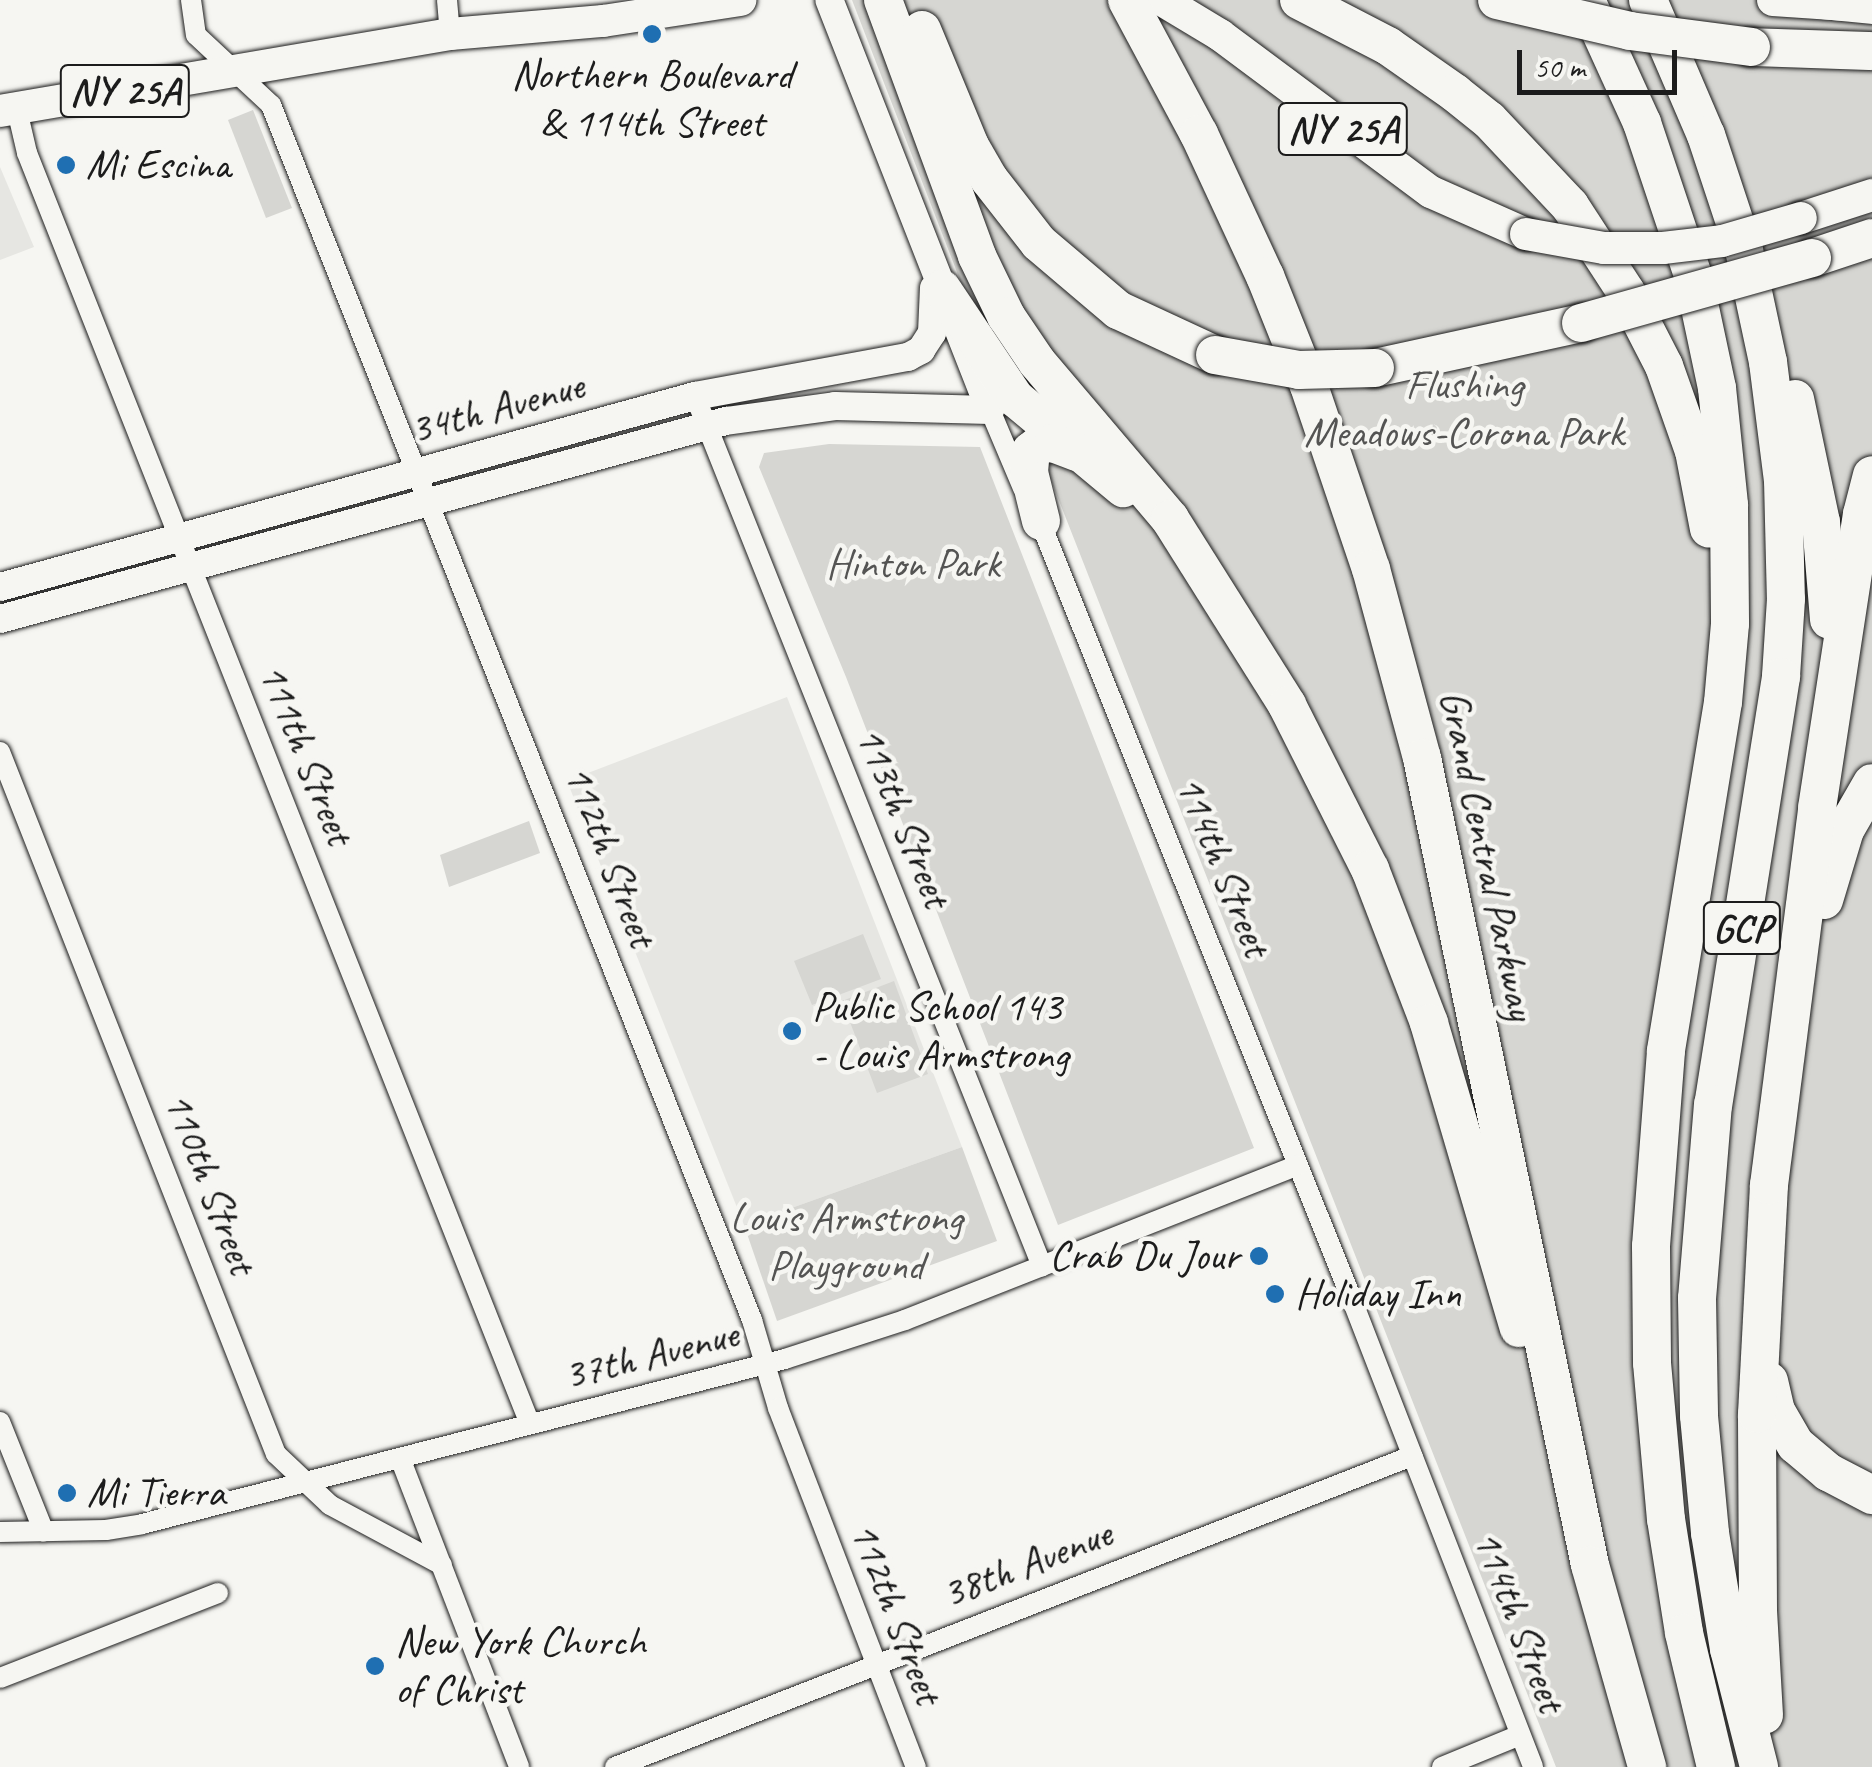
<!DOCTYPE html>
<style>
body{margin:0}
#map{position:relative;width:1872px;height:1767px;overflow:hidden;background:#f6f6f2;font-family:Caveat,sans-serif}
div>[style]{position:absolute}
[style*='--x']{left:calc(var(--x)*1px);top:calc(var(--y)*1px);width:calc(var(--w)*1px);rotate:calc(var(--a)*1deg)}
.built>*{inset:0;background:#e6e6e2}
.green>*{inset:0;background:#d6d6d2}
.roads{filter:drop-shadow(0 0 2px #1c1c1c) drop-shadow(0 0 2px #1c1c1c)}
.minor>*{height:20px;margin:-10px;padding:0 10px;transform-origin:10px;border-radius:10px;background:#f6f6f2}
.tertiary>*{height:28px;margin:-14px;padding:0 14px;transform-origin:14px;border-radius:14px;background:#f6f6f2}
.primary>*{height:32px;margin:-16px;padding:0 16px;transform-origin:16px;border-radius:16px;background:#f6f6f2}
.motorway>*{height:38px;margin:-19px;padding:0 19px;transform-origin:19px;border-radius:19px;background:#f6f6f2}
.bridges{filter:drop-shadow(0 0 2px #1c1c1c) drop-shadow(0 0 2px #1c1c1c)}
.primary-bridge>*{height:32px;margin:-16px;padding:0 16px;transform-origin:16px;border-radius:16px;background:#f6f6f2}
.motorway-bridge>*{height:38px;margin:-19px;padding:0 19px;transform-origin:19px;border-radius:19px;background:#f6f6f2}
.dots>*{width:28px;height:28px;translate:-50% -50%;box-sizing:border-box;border:5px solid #f6f6f2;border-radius:50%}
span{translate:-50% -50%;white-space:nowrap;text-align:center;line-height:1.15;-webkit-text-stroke:9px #f6f6f2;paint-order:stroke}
.shield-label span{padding:2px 8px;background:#f6f6f2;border:2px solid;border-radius:8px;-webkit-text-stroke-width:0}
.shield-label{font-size:40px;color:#1c1c1c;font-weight:700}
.poi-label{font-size:42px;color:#1c1c1c}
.left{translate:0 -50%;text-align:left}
.right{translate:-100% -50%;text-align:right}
.park-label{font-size:42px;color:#545453}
.street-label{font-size:42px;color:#1c1c1c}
.scale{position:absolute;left:1517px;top:50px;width:160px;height:45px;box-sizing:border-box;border:5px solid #1c1c1c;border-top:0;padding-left:12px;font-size:30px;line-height:35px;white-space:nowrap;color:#1c1c1c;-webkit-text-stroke:8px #f6f6f2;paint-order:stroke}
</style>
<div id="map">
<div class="built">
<i style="clip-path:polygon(0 167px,34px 247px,0 260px)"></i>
<i style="clip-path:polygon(787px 697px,962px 1147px,744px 1225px,567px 781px)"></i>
</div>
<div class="green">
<i style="clip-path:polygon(852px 0,1872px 0,1872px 1767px,1556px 1767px,1016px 391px,972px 311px)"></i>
<i style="clip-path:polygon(253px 110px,292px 208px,266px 218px,228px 120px)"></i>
<i style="clip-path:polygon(829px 444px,980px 447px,1254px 1148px,1058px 1225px,846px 677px,759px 467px,764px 453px)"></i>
<i style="clip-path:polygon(529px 821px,540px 853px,449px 887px,440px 855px)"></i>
<i style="clip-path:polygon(863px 934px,881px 979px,812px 1005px,794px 961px)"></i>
<i style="clip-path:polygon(894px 981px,928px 1074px,877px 1093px,842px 1001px)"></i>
<i style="clip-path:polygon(962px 1147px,997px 1241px,777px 1321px,744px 1225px)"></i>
</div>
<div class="roads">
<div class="minor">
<i style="--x:191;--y:0;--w:35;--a:82"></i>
<i style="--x:196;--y:35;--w:103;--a:43"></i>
<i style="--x:271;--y:105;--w:1307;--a:68.4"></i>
<i style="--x:752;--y:1320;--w:92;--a:73.5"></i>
<i style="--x:778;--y:1408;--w:385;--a:69"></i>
<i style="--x:447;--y:0;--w:34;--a:85"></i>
<i style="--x:17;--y:110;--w:44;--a:76.9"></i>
<i style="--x:27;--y:153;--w:1367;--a:68.41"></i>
<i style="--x:695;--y:396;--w:937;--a:68.26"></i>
<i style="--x:990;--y:410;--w:85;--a:67.1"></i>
<i style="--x:1037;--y:514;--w:852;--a:68.16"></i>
<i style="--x:1354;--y:1305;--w:495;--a:68.8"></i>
<i style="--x:0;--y:752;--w:754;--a:68.54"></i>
<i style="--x:276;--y:1454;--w:74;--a:43.4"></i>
<i style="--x:330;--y:1505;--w:127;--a:28.2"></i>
<i style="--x:0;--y:1422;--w:118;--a:68.2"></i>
<i style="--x:400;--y:1458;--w:331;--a:68.9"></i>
<i style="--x:0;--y:1532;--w:106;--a:-1.1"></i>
<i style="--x:106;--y:1530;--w:36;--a:-9"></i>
<i style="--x:142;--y:1524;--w:664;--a:-14.39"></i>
<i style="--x:785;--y:1359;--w:126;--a:-18"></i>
<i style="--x:905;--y:1320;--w:422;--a:-21.5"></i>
<i style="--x:0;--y:1678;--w:234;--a:-21.3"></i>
<i style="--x:615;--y:1767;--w:856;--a:-21.32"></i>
<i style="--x:1442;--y:1767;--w:84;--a:-22.3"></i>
</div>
<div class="tertiary">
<i style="--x:0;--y:587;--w:721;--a:-15.37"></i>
<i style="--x:695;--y:396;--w:217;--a:-10.4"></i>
<i style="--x:908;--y:357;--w:15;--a:-28"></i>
<i style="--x:921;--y:350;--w:20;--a:-57"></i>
<i style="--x:932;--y:333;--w:45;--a:-87.5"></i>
<i style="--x:0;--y:619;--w:753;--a:-15.26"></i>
<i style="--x:726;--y:421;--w:110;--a:-7.8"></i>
<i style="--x:835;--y:406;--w:155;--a:1.5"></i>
<i style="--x:990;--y:410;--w:440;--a:-111.4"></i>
</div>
<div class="primary">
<i style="--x:1162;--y:0;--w:68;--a:31.1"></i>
<i style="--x:1220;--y:35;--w:263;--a:36.7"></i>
<i style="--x:1431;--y:192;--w:104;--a:23.9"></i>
<i style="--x:1773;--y:0;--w:75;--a:3.8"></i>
<i style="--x:0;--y:111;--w:457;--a:-9.7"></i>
<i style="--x:450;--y:34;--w:154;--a:-4.9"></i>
<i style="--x:603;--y:21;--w:139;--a:-8.7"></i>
<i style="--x:1801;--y:218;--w:75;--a:-17.9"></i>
</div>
<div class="motorway">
<i style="--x:883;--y:0;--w:273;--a:69.8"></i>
<i style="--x:977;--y:256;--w:67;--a:64.2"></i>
<i style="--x:1006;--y:316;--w:55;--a:56"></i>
<i style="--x:1037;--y:362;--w:206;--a:49.7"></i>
<i style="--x:1170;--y:519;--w:220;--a:57.8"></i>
<i style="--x:1287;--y:705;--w:184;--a:63.2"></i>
<i style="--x:1370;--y:869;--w:165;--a:69"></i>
<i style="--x:1429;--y:1023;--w:318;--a:73.6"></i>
<i style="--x:1127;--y:0;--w:152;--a:61.8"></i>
<i style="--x:1199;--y:134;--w:157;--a:65.1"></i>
<i style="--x:1265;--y:276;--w:118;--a:68.2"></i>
<i style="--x:1309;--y:386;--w:193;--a:71.3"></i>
<i style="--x:1371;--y:569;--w:196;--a:74.9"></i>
<i style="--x:1422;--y:758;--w:824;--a:78.24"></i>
<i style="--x:1590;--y:1565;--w:210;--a:74.2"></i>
<i style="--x:1299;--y:0;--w:100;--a:27.3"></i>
<i style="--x:1388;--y:46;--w:82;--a:35"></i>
<i style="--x:1455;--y:93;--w:43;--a:38.5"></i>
<i style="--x:1489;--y:120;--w:118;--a:46.7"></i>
<i style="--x:1570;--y:206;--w:103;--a:56.9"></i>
<i style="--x:1626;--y:292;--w:83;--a:62.8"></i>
<i style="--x:1664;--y:366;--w:90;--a:70.6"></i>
<i style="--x:1694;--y:451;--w:79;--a:79.1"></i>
<i style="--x:1586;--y:0;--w:135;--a:65.5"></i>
<i style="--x:1642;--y:123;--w:160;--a:71.5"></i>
<i style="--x:1693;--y:275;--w:116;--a:78"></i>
<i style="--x:1717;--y:388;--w:118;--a:84.1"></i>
<i style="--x:1729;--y:505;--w:119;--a:89.5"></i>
<i style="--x:1730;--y:624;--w:78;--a:95.1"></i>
<i style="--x:1723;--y:702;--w:354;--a:99.3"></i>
<i style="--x:1666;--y:1051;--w:196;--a:94.4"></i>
<i style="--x:1651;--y:1246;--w:117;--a:89.5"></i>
<i style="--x:1652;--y:1363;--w:157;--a:84.9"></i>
<i style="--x:1666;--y:1519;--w:115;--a:81"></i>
<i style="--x:1684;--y:1633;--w:138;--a:76.6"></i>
<i style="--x:1648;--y:0;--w:147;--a:66.8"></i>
<i style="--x:1706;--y:135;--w:121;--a:71.7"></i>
<i style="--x:1744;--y:250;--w:115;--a:77.9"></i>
<i style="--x:1768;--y:362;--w:119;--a:82.8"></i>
<i style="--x:1783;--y:480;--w:119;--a:88.6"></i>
<i style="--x:1786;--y:599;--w:78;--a:93.7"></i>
<i style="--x:1781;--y:677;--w:432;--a:99"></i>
<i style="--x:1713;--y:1104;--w:195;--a:94.7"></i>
<i style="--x:1697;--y:1298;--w:118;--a:89"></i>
<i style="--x:1699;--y:1416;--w:118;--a:84.6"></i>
<i style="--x:1710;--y:1533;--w:118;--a:80.7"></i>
<i style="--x:1729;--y:1649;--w:122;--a:75.7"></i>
<i style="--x:1823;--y:0;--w:49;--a:5.8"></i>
<i style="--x:922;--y:30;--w:126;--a:67.5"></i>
<i style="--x:970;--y:146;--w:38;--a:60"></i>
<i style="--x:989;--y:179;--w:81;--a:52"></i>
<i style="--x:1039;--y:243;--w:104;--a:40.3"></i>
<i style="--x:1118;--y:310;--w:107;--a:24.9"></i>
<i style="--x:1751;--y:47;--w:121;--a:1.9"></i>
<i style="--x:1812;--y:258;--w:63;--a:-18.4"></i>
<i style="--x:942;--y:289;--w:131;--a:56.2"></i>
<i style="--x:1015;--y:398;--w:141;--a:39.8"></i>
<i style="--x:1375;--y:368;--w:211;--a:-12.3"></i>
<i style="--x:1795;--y:399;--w:126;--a:78.1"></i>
<i style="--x:1821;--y:522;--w:98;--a:85.3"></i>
<i style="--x:1041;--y:521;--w:50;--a:-103.8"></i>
<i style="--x:1029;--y:472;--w:21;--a:-85"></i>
<i style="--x:1031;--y:451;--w:11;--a:-38"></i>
<i style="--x:1040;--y:444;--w:13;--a:-4"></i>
<i style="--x:1053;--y:443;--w:26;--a:21"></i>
<i style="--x:1824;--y:900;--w:73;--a:-73.3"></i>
<i style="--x:1845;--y:830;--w:54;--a:-60.1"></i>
<i style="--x:1769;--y:1381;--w:31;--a:77"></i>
<i style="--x:1776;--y:1411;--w:39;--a:60"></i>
<i style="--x:1796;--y:1445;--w:42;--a:40.2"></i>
<i style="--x:1828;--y:1472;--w:50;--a:27.6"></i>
<i style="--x:1764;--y:1715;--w:104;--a:-93.3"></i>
<i style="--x:1758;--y:1611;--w:197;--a:-90.3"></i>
<i style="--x:1757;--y:1414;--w:229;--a:-87"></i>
<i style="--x:1769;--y:1185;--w:380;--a:-82.7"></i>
<i style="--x:1817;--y:808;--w:297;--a:-81.3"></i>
<i style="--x:1862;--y:514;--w:40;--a:-75.6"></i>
</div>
</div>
<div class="bridges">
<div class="primary-bridge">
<i style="--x:1526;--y:234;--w:79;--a:10.2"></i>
<i style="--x:1604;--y:248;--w:59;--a:0"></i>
<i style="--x:1663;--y:248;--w:59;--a:-6.8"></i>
<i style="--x:1722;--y:241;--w:82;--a:-16.2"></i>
</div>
<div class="motorway-bridge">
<i style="--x:1497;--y:0;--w:137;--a:13.1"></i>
<i style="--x:1630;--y:31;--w:122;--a:7.5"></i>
<i style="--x:1581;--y:323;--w:240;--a:-15.7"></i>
<i style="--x:1215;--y:355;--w:85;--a:10.1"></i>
<i style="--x:1299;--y:370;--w:76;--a:-1.5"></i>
</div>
</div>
<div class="dots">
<i style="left:652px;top:34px;background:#1f6fb2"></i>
<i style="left:66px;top:165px;background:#1f6fb2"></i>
<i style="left:792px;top:1031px;background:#1f6fb2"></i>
<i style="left:1259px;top:1256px;background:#1f6fb2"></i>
<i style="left:1275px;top:1294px;background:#1f6fb2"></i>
<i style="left:67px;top:1493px;background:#1f6fb2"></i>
<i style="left:375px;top:1666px;background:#1f6fb2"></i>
</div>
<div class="shield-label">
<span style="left:125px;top:91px">NY 25A</span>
<span style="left:1343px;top:129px">NY 25A</span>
<span style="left:1742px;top:928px">GCP</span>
</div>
<div class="poi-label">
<span style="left:652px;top:99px">Northern Boulevard<br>&amp; 114th Street</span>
<span class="left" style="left:86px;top:165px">Mi Escina</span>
<span class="left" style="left:812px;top:1031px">Public School 143<br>- Louis Armstrong</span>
<span class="right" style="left:1239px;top:1256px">Crab Du Jour</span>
<span class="left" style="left:1295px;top:1294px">Holiday Inn</span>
<span class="left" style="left:87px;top:1493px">Mi Tierra</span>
<span class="left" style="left:395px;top:1666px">New York Church<br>of Christ</span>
</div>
<div class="park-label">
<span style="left:1464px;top:409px">Flushing<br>Meadows-Corona Park</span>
<span style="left:913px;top:564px">Hinton Park</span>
<span style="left:846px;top:1242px">Louis Armstrong<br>Playground</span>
</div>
<div class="street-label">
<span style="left:497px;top:408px;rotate:-15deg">34th Avenue</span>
<span style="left:306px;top:754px;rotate:68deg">111th Street</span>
<span style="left:903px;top:817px;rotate:68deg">113th Street</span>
<span style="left:1487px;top:855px;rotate:78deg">Grand Central Parkway</span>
<span style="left:610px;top:856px;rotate:69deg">112th Street</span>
<span style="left:1223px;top:866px;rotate:68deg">114th Street</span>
<span style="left:210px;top:1183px;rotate:69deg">110th Street</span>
<span style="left:651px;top:1355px;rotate:-14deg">37th Avenue</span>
<span style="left:1027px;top:1564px;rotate:-21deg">38th Avenue</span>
<span style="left:896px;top:1613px;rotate:69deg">112th Street</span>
<span style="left:1519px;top:1621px;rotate:69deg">114th Street</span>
</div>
<div class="scale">50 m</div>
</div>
